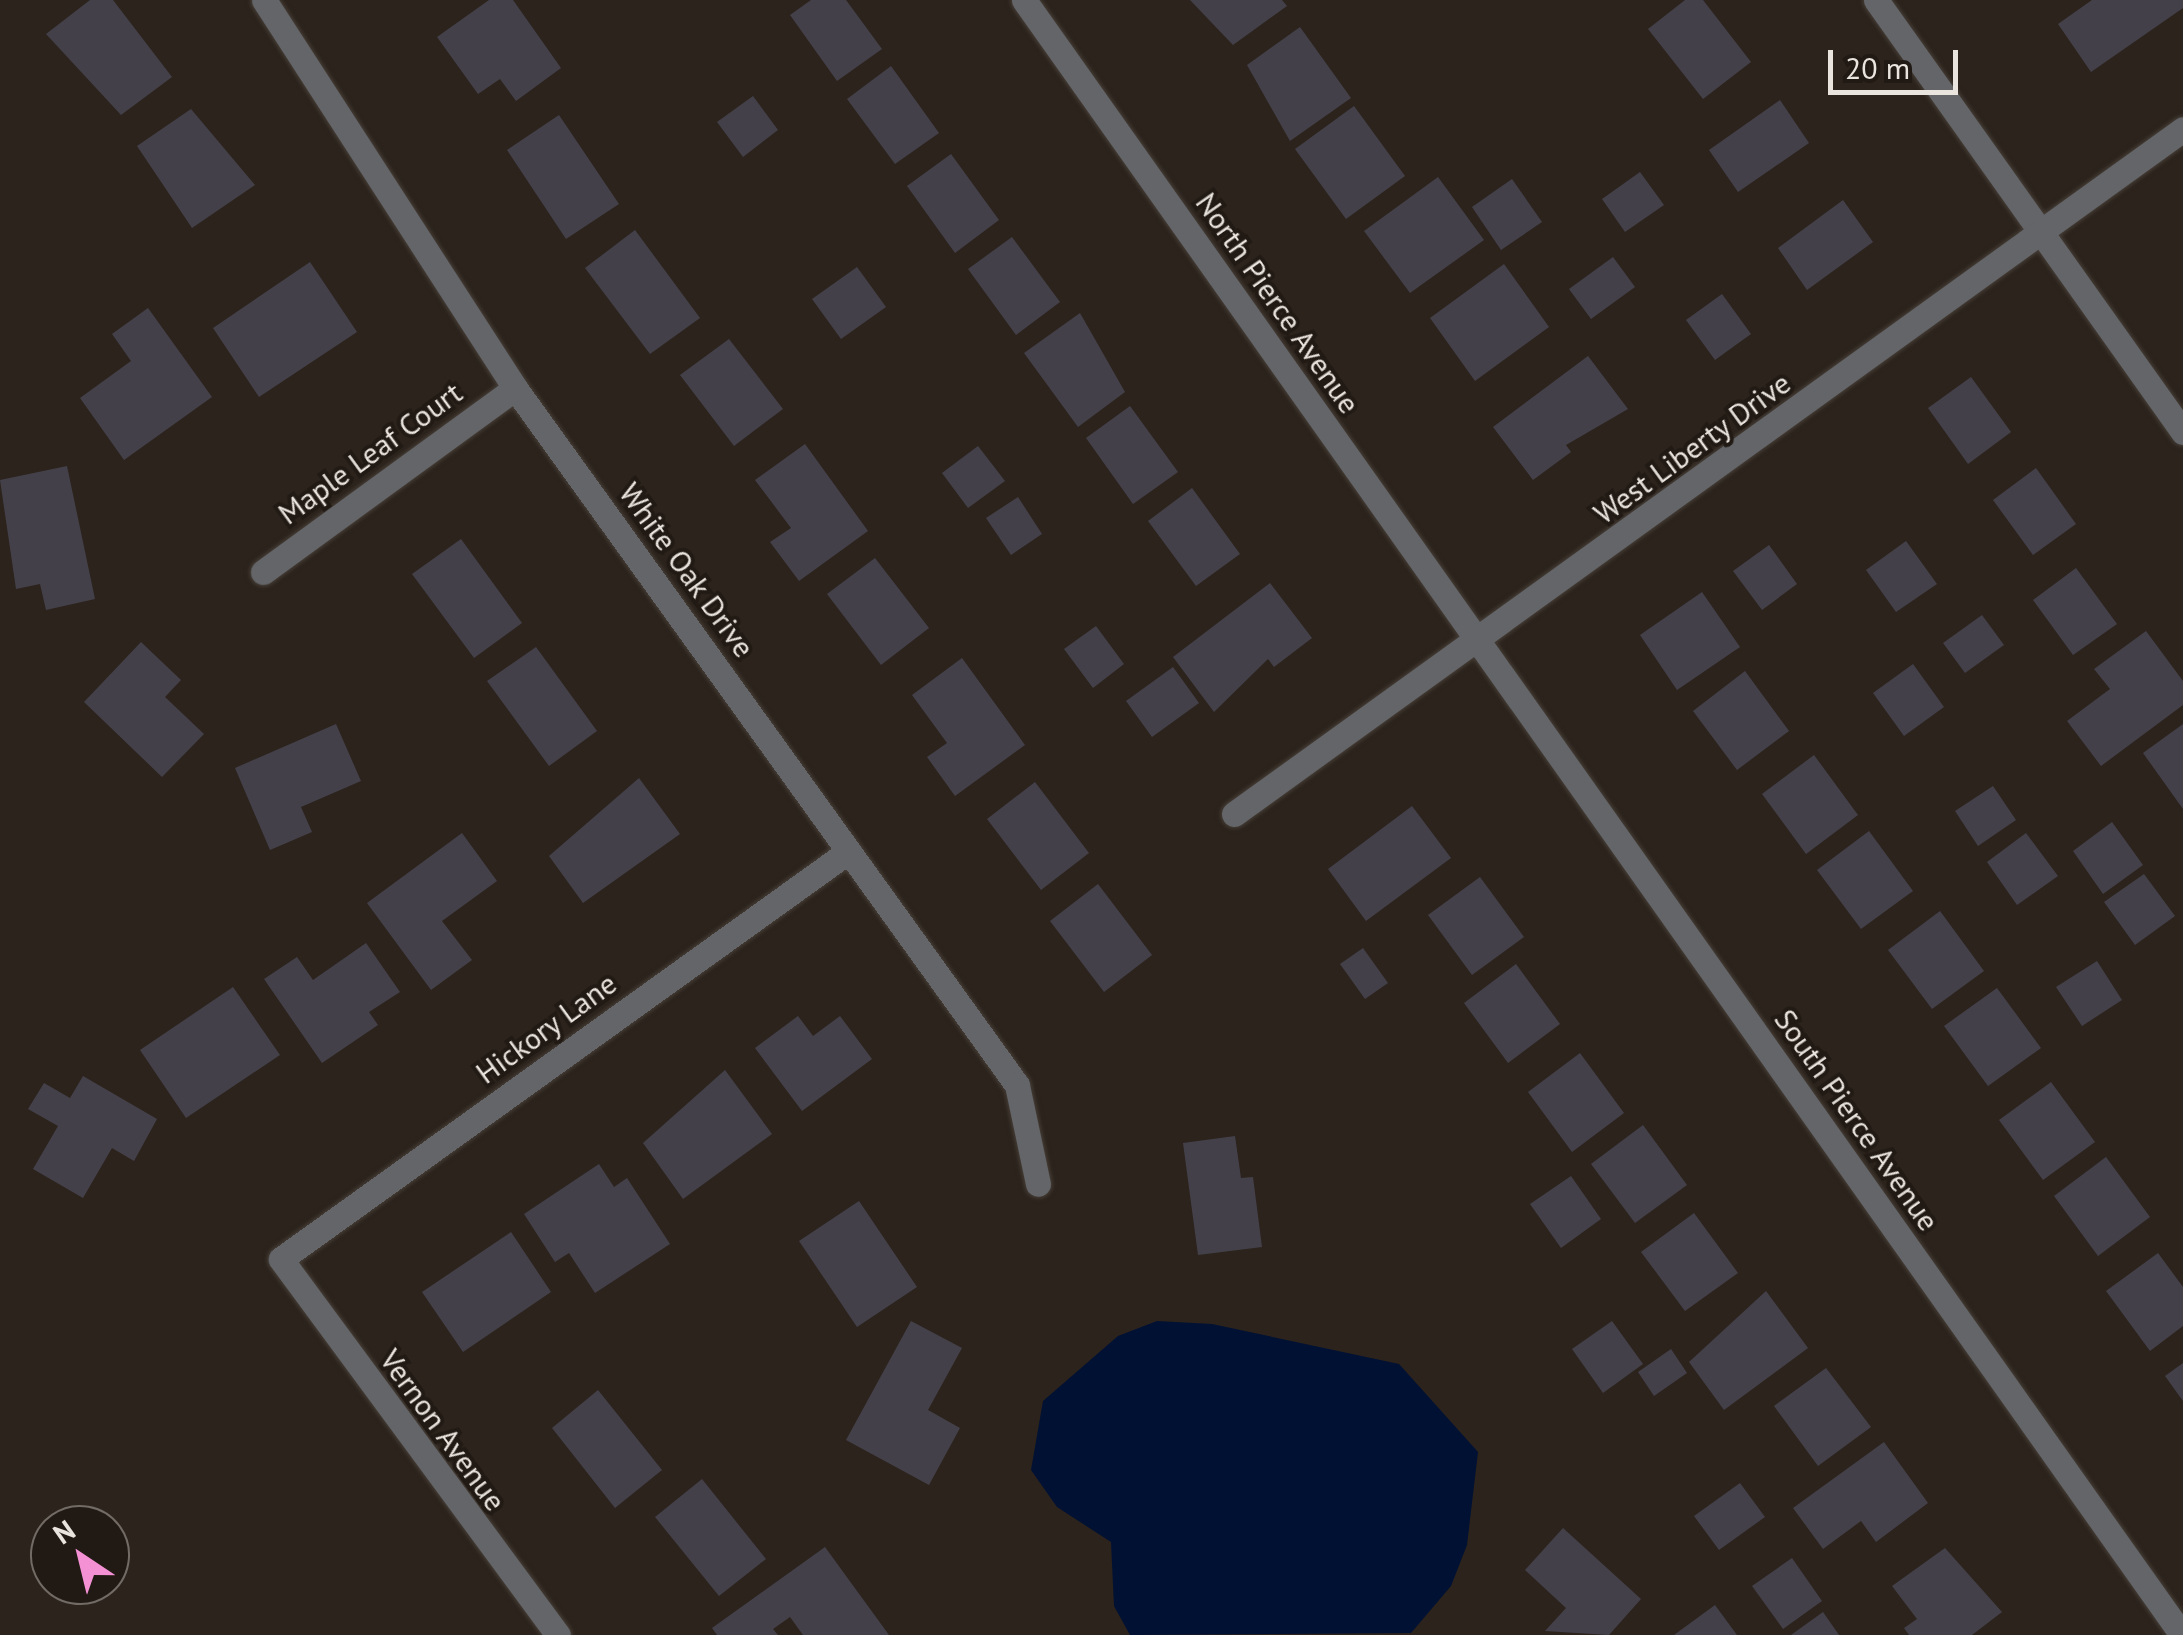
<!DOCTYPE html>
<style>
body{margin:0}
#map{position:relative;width:2183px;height:1635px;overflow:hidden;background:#2b231c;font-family:"PT Sans",sans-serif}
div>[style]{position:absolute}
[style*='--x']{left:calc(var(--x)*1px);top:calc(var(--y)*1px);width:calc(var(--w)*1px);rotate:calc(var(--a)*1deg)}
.water>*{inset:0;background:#001134}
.building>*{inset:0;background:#44404a}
.roads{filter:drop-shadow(0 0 2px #463e37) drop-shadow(0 0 2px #463e37)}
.street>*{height:25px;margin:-12.5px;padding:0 12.5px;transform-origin:12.5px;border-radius:12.5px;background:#636569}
span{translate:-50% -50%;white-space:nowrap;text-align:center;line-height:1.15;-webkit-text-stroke:8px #211913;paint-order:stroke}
.street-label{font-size:30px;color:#eae4df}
.north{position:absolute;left:30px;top:1505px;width:100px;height:100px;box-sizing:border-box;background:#211913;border:2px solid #716a65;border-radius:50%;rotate:325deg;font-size:28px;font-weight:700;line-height:40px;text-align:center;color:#eae4df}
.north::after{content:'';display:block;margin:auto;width:35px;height:45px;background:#f491d4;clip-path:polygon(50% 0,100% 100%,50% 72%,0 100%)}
.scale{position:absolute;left:1828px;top:50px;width:130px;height:45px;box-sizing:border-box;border:5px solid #eae4df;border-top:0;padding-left:12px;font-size:30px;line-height:35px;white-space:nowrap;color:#eae4df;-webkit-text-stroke:8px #211913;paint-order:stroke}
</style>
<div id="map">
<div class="water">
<i style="clip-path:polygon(1157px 1321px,1212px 1324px,1399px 1364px,1478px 1452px,1467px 1545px,1451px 1586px,1411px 1633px,1130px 1635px,1114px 1606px,1111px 1542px,1057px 1507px,1031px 1470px,1043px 1401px,1118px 1336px)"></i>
</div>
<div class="building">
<i style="clip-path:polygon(90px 0,113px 0,172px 77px,121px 115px,46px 34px)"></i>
<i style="clip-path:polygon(489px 0,513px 0,561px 68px,516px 101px,500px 79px,478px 94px,437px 37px)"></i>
<i style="clip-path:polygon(811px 0,846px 0,882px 49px,837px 81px,790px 15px)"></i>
<i style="clip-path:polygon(1190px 0,1282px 0,1287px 6px,1233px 45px)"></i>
<i style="clip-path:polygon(1685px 0,1703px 0,1751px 62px,1703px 99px,1648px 29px)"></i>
<i style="clip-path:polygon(2092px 0,2183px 0,2183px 8px,2091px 72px,2058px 24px)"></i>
<i style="clip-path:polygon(1300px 27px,1351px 98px,1290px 141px,1247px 65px)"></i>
<i style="clip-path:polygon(891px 66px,939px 133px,895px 164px,847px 99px)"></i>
<i style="clip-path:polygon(753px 96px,778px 130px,743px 157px,717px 122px)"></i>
<i style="clip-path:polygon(1780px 100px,1809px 143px,1738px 192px,1709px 150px)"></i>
<i style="clip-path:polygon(1354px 106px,1405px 176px,1346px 219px,1295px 149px)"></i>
<i style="clip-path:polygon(191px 109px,255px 185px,192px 228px,137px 146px)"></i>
<i style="clip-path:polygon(559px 115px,619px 204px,566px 239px,507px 150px)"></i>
<i style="clip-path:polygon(951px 154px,999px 220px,955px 253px,907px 186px)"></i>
<i style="clip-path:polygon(1640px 172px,1664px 205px,1625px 232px,1602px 199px)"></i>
<i style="clip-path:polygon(1438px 177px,1484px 240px,1410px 293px,1364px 231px)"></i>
<i style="clip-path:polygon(1512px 179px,1542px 222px,1501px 250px,1472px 207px)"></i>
<i style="clip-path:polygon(1843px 200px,1873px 242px,1807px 290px,1778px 248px)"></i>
<i style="clip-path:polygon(635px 230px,700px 318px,650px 354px,585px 268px)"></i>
<i style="clip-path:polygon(1012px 237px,1060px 302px,1016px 335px,968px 269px)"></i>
<i style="clip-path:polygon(1613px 257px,1635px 287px,1591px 319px,1569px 289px)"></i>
<i style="clip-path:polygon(310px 262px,357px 332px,259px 397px,213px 328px)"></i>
<i style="clip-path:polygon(1504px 264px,1549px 327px,1475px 381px,1430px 318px)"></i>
<i style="clip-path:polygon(857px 267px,886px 307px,841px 339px,812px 299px)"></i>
<i style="clip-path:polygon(1722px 294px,1751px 334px,1715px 360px,1686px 320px)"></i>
<i style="clip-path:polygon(148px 308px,212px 397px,124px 460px,80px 398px,131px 361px,112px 334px)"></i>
<i style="clip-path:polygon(1080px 313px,1125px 392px,1078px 427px,1024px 353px)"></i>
<i style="clip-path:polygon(729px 339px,783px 409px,734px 446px,680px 375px)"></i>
<i style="clip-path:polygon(1588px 356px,1628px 409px,1566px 445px,1571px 452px,1533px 480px,1493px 427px)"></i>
<i style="clip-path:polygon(1971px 377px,2011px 432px,1968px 464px,1928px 408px)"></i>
<i style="clip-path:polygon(1130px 406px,1178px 472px,1133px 504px,1086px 438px)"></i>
<i style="clip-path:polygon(805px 444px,868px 531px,799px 581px,770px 542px,791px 528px,755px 480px)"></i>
<i style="clip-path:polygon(978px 446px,1005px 481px,968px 508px,942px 473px)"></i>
<i style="clip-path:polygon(67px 466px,95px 599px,46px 610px,40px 584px,16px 589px,0 480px)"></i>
<i style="clip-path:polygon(2036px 468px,2076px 524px,2033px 555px,1993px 500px)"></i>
<i style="clip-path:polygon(1192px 488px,1240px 554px,1196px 586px,1148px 521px)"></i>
<i style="clip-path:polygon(1018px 497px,1042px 534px,1011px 555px,986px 518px)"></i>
<i style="clip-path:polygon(461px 539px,522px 623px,474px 658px,412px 574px)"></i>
<i style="clip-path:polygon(1906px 541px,1937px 584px,1896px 612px,1866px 570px)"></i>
<i style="clip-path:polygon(1769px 545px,1797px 584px,1762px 610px,1733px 571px)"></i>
<i style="clip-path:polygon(875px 558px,929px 628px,881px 665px,827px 594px)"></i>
<i style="clip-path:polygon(2076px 568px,2117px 624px,2073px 655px,2033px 600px)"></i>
<i style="clip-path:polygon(1270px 583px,1312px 638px,1274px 667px,1268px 659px,1214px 712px,1173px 657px)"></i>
<i style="clip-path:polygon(1702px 592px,1740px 647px,1677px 690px,1640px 635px)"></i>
<i style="clip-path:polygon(1982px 615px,2004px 645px,1965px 673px,1943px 643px)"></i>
<i style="clip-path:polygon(1096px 626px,1124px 664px,1093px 688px,1064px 649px)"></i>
<i style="clip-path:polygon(2146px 631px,2183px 681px,2183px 705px,2101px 766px,2067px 721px,2110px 689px,2094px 669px)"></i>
<i style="clip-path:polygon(141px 642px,181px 680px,165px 697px,204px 734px,162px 777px,84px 702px)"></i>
<i style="clip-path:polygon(536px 647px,597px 731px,549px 766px,487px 681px)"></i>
<i style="clip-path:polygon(962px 658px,1025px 745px,955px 796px,927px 757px,947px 743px,912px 695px)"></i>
<i style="clip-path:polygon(1913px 664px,1944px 707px,1904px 736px,1873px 693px)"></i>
<i style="clip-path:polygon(1173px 667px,1199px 703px,1152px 737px,1126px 701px)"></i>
<i style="clip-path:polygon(1745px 671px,1789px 731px,1737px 770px,1693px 711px)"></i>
<i style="clip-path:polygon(336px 724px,361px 781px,301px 807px,312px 832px,270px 850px,235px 768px)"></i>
<i style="clip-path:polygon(2183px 724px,2183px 809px,2143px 753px)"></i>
<i style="clip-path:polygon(1814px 755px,1858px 815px,1806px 854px,1762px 794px)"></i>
<i style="clip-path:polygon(639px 778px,680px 834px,583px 903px,549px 856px)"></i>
<i style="clip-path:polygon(1035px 782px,1089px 853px,1041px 890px,987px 819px)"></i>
<i style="clip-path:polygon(1993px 786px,2016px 820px,1978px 846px,1955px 811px)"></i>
<i style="clip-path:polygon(1412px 806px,1451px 858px,1366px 921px,1328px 869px)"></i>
<i style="clip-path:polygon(2112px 822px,2143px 865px,2103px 894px,2073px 851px)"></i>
<i style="clip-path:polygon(1869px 831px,1913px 891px,1861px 929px,1817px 870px)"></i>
<i style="clip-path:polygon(462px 833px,497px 881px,442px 921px,472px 960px,431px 990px,367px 903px)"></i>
<i style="clip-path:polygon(2026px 833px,2058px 876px,2017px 905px,1987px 862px)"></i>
<i style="clip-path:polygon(2144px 874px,2175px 916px,2135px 945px,2104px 902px)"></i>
<i style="clip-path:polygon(1480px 877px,1524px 937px,1472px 975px,1428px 915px)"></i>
<i style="clip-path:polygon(1098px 884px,1152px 955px,1104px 992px,1050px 921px)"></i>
<i style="clip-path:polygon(1940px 911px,1984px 971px,1932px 1009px,1888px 950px)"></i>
<i style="clip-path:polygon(366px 943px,400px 992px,369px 1012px,378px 1025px,322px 1063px,264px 979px,297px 957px,313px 980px)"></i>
<i style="clip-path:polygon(1363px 948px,1388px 983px,1365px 999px,1340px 964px)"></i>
<i style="clip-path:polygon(2097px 961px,2122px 1000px,2082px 1026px,2056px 987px)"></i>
<i style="clip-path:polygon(1516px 964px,1560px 1024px,1508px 1063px,1464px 1003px)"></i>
<i style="clip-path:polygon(233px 987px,280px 1055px,186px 1118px,140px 1050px)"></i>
<i style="clip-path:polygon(1997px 988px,2041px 1048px,1988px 1086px,1944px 1026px)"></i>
<i style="clip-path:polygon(798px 1016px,813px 1036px,840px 1016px,872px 1059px,802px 1111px,755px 1048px)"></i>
<i style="clip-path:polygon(1580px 1053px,1624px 1113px,1572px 1152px,1528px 1092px)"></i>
<i style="clip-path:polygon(725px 1070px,772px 1134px,683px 1199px,643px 1143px)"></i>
<i style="clip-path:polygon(83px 1076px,157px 1119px,134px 1161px,112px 1148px,83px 1198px,33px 1169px,58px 1126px,28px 1109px,44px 1083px,70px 1098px)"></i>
<i style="clip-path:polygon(2051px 1082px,2095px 1142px,2043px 1180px,1999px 1120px)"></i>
<i style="clip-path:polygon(1643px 1125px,1687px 1185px,1635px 1223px,1591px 1164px)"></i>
<i style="clip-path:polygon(1235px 1136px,1241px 1178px,1253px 1177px,1262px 1247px,1198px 1255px,1183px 1143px)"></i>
<i style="clip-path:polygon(2106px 1157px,2150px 1217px,2098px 1256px,2054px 1196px)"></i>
<i style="clip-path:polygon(599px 1164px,614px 1187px,627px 1178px,670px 1244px,595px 1293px,569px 1253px,555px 1262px,524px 1214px)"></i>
<i style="clip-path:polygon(1571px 1176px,1601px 1219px,1561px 1248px,1530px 1204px)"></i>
<i style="clip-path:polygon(859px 1201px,917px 1287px,857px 1327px,799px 1241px)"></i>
<i style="clip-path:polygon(1694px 1213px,1738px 1273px,1685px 1311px,1641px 1252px)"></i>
<i style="clip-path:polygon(511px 1232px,551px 1292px,463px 1352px,422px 1292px)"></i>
<i style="clip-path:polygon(2158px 1253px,2183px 1287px,2183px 1326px,2150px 1351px,2106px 1291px)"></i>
<i style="clip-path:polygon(1766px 1291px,1808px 1348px,1724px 1410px,1689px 1362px)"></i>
<i style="clip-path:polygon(911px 1321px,962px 1348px,928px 1410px,960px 1428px,929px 1485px,846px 1440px)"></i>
<i style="clip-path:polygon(1612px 1321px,1643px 1364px,1603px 1393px,1572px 1349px)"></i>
<i style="clip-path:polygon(1671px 1349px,1687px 1373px,1654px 1396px,1638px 1372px)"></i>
<i style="clip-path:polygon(2183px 1363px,2183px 1401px,2165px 1376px)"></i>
<i style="clip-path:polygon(1826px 1368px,1871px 1427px,1818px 1466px,1774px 1406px)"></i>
<i style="clip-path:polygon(598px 1390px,662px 1470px,615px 1508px,552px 1428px)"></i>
<i style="clip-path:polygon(1884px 1442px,1928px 1503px,1876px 1542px,1861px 1521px,1823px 1549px,1793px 1508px)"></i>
<i style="clip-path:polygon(702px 1479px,766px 1559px,719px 1596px,655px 1517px)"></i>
<i style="clip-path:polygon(1740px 1483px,1765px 1517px,1719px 1550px,1694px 1516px)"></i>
<i style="clip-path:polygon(1563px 1528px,1641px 1599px,1609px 1635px,1545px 1631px,1566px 1608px,1525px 1570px)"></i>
<i style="clip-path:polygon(825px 1547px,889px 1635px,803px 1635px,790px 1617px,773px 1629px,778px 1635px,717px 1635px,712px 1628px)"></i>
<i style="clip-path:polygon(1945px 1548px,2002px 1612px,1972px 1635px,1909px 1635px,1904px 1628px,1917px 1619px,1892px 1586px)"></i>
<i style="clip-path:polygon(1792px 1558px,1822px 1601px,1783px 1629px,1752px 1586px)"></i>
<i style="clip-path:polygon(1715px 1605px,1737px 1635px,1674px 1635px)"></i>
<i style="clip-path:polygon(1823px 1612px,1839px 1635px,1791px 1635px)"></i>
</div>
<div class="roads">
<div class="street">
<i style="--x:264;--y:0;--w:462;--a:57.1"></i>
<i style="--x:515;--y:388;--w:859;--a:54.24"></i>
<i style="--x:1017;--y:1085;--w:101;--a:78"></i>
<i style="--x:1024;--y:0;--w:2004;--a:54.69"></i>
<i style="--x:1876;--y:0;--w:530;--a:54.6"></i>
<i style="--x:263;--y:572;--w:312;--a:-36.1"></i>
<i style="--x:1234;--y:814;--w:1170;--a:-35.82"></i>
<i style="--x:558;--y:1635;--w:467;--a:-126.4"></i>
<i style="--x:281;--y:1259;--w:699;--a:-35.69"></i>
</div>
</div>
<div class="street-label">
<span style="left:1278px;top:303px;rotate:55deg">North Pierce Avenue</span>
<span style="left:1692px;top:448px;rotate:-36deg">West Liberty Drive</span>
<span style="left:370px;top:453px;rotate:-36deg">Maple Leaf Court</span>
<span style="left:687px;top:570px;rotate:54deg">White Oak Drive</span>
<span style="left:546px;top:1028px;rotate:-36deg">Hickory Lane</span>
<span style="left:1857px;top:1120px;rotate:55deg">South Pierce Avenue</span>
<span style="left:443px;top:1430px;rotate:54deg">Vernon Avenue</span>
</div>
<div class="north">N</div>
<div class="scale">20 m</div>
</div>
